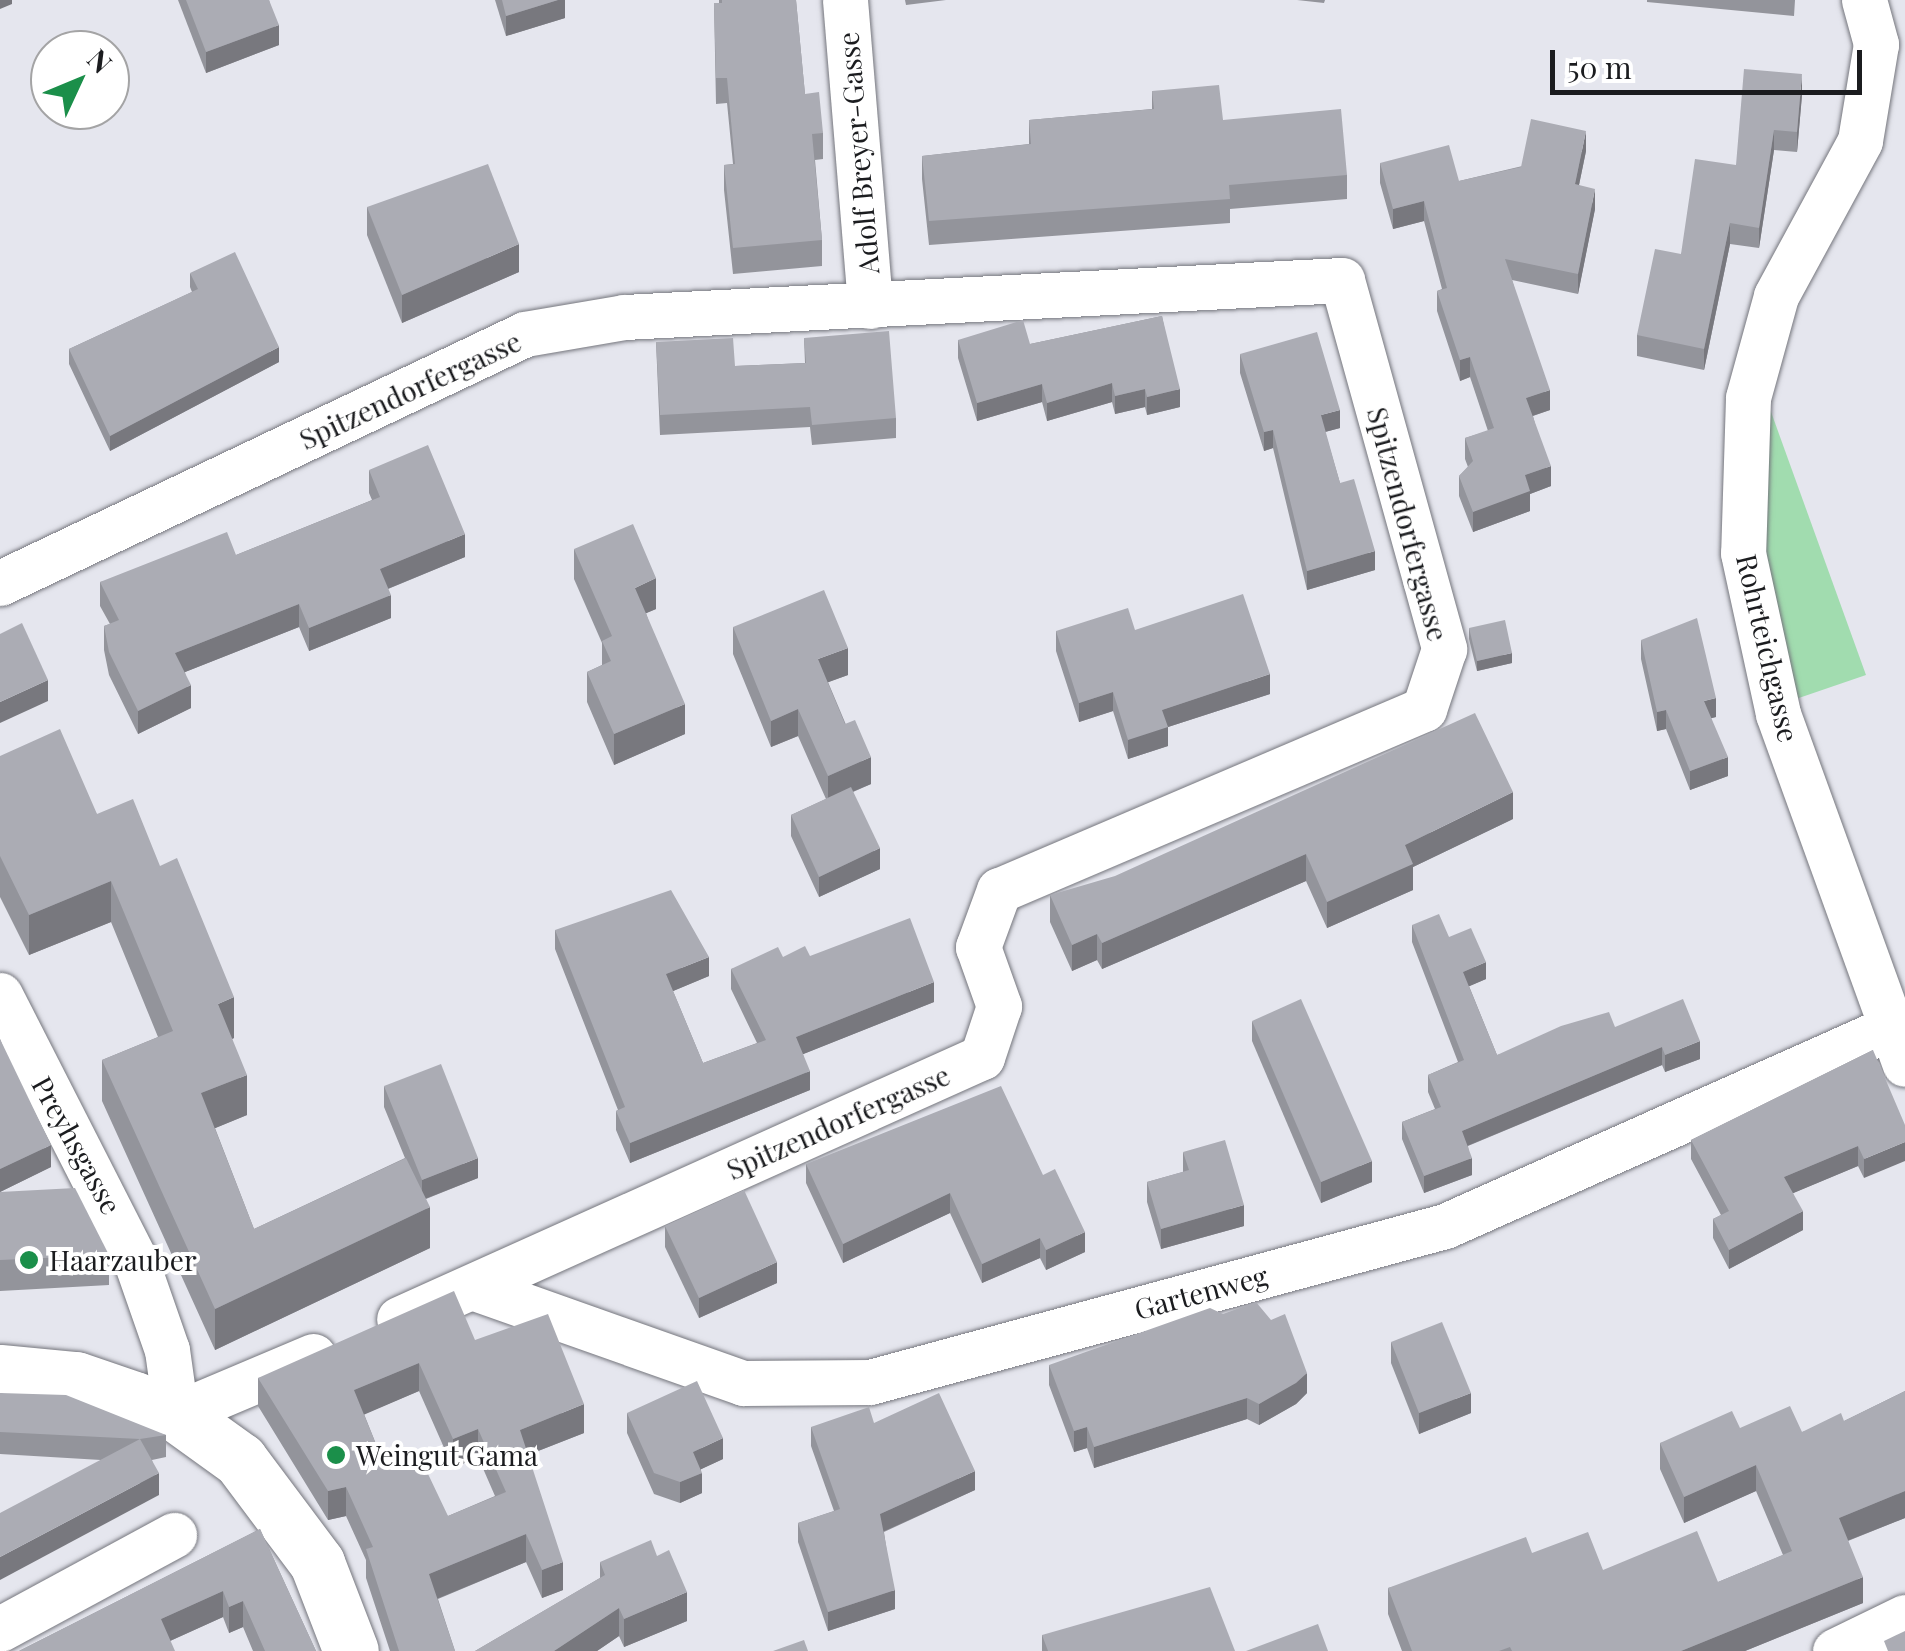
<!DOCTYPE html>
<style>
body{margin:0}
#map{position:relative;width:1905px;height:1651px;overflow:hidden;background:#e5e6ee;font-family:"Playfair Display",serif}
div>[style]{position:absolute}
[style*='--x']{left:calc(var(--x)*1px);top:calc(var(--y)*1px);width:calc(var(--w)*1px);rotate:calc(var(--a)*1deg)}
.green>*{inset:0;background:#a1dcaf}
.roads{filter:drop-shadow(0 0 2px #75767d) drop-shadow(0 0 2px #75767d)}
.minor>*{height:45px;margin:-22.5px;padding:0 22.5px;transform-origin:22.5px;border-radius:22.5px;background:#fff}
.primary>*{height:55px;margin:-27.5px;padding:0 27.5px;transform-origin:27.5px;border-radius:27.5px;background:#fff}
.wall>*{inset:0;background:#93949b}
.shaded-wall>*{inset:0;background:#78787e}
.building>*{inset:0;background:#abacb4}
.dots>*{width:28px;height:28px;translate:-50% -50%;box-sizing:border-box;border:5px solid #fff;border-radius:50%}
span{translate:-50% -50%;white-space:nowrap;text-align:center;line-height:1.15;-webkit-text-stroke:8px #fff;paint-order:stroke}
.street-label{font-size:28px;color:#1b1c1f}
.poi-label{font-size:28px;color:#1b1c1f}
.left{translate:0 -50%;text-align:left}
.north{position:absolute;left:30px;top:30px;width:100px;height:100px;box-sizing:border-box;background:#fff;border:2px solid #a4a4a5;border-radius:50%;rotate:46deg;font-size:28px;font-weight:700;line-height:40px;text-align:center;color:#1b1c1f}
.north::after{content:'';display:block;margin:auto;width:35px;height:45px;background:#1b8f4a;clip-path:polygon(50% 0,100% 100%,50% 72%,0 100%)}
.scale{position:absolute;left:1550px;top:50px;width:312px;height:45px;box-sizing:border-box;border:5px solid #1b1c1f;border-top:0;padding-left:12px;font-size:30px;line-height:35px;white-space:nowrap;color:#1b1c1f;-webkit-text-stroke:8px #fff;paint-order:stroke}
</style>
<div id="map">
<div class="green">
<i style="clip-path:polygon(1766px 398px,1866px 675px,1793px 700px,1756px 554px)"></i>
</div>
<div class="roads">
<div class="minor">
<i style="--x:845;--y:0;--w:307;--a:85.3"></i>
<i style="--x:1864;--y:0;--w:46;--a:74.7"></i>
<i style="--x:1876;--y:44;--w:98;--a:99.4"></i>
<i style="--x:1860;--y:141;--w:176;--a:118.5"></i>
<i style="--x:1776;--y:296;--w:106;--a:105.4"></i>
<i style="--x:1748;--y:398;--w:155;--a:91.8"></i>
<i style="--x:1743;--y:553;--w:165;--a:77.7"></i>
<i style="--x:1778;--y:714;--w:372;--a:70.1"></i>
<i style="--x:0;--y:583;--w:581;--a:-25.37"></i>
<i style="--x:525;--y:334;--w:100;--a:-9.7"></i>
<i style="--x:624;--y:317;--w:719;--a:-2.95"></i>
<i style="--x:1342;--y:280;--w:383;--a:74.5"></i>
<i style="--x:1444;--y:649;--w:63;--a:108.4"></i>
<i style="--x:1424;--y:709;--w:462;--a:156.9"></i>
<i style="--x:999;--y:890;--w:61;--a:110.2"></i>
<i style="--x:978;--y:947;--w:63;--a:70.4"></i>
<i style="--x:999;--y:1006;--w:54;--a:108.4"></i>
<i style="--x:982;--y:1057;--w:639;--a:155.8"></i>
<i style="--x:0;--y:995;--w:302;--a:63"></i>
<i style="--x:137;--y:1264;--w:91;--a:70.8"></i>
<i style="--x:167;--y:1350;--w:65;--a:82"></i>
<i style="--x:176;--y:1414;--w:149;--a:-22.9"></i>
<i style="--x:472;--y:1287;--w:288;--a:19.5"></i>
<i style="--x:743;--y:1383;--w:127;--a:-0.5"></i>
<i style="--x:870;--y:1382;--w:596;--a:-15.18"></i>
<i style="--x:1445;--y:1226;--w:504;--a:-24.02"></i>
<i style="--x:0;--y:1629;--w:198;--a:-28.4"></i>
<i style="--x:1835;--y:1651;--w:78;--a:-25.9"></i>
</div>
<div class="primary">
<i style="--x:0;--y:1372;--w:76;--a:5.3"></i>
<i style="--x:76;--y:1379;--w:61;--a:19"></i>
<i style="--x:134;--y:1399;--w:45;--a:19.7"></i>
<i style="--x:176;--y:1414;--w:79;--a:35.7"></i>
<i style="--x:240;--y:1460;--w:129;--a:53.2"></i>
<i style="--x:317;--y:1563;--w:94;--a:68.9"></i>
</div>
</div>
<div class="wall">
<i style="clip-path:polygon(178px 0,269px 0,279px 45px,206px 73px)"></i>
<i style="clip-path:polygon(495px 0,565px 0,565px 18px,506px 36px)"></i>
<i style="clip-path:polygon(719px 0,796px 0,805px 94px,823px 133px,823px 159px,815px 160px,822px 240px,822px 266px,733px 274px,724px 190px,724px 165px,733px 164px,727px 103px,716px 104px,714px 3px,719px 3px)"></i>
<i style="clip-path:polygon(905px 0,946px 0,906px 5px)"></i>
<i style="clip-path:polygon(1297px 0,1325px 0,1324px 3px)"></i>
<i style="clip-path:polygon(1647px 0,1795px 0,1794px 16px,1647px 2px)"></i>
<i style="clip-path:polygon(1152px 91px,1223px 120px,1347px 175px,1347px 199px,1230px 209px,1230px 223px,929px 245px,922px 179px,922px 156px,1029px 144px,1029px 120px,1152px 109px)"></i>
<i style="clip-path:polygon(1802px 95px,1797px 152px,1774px 150px,1759px 248px,1730px 244px,1704px 370px,1637px 356px,1637px 335px,1681px 254px,1736px 165px)"></i>
<i style="clip-path:polygon(1586px 151px,1579px 185px,1595px 209px,1578px 294px,1512px 280px,1550px 410px,1533px 416px,1551px 486px,1530px 494px,1530px 511px,1473px 532px,1459px 496px,1459px 476px,1468px 467px,1465px 459px,1465px 438px,1488px 431px,1470px 377px,1460px 381px,1437px 311px,1437px 291px,1442px 289px,1424px 221px,1393px 229px,1380px 183px,1380px 163px,1459px 181px)"></i>
<i style="clip-path:polygon(367px 207px,519px 272px,402px 323px,367px 235px)"></i>
<i style="clip-path:polygon(190px 273px,279px 362px,110px 451px,69px 364px,69px 349px,192px 292px,190px 287px)"></i>
<i style="clip-path:polygon(1162px 316px,1180px 407px,1147px 415px,1145px 407px,1115px 414px,1112px 402px,1047px 421px,1042px 402px,977px 421px,958px 358px,958px 340px,1030px 344px)"></i>
<i style="clip-path:polygon(804px 338px,896px 418px,896px 438px,812px 445px,810px 427px,660px 435px,656px 342px,735px 366px,805px 363px)"></i>
<i style="clip-path:polygon(1240px 354px,1340px 428px,1325px 432px,1340px 483px,1375px 570px,1307px 590px,1273px 448px,1264px 451px,1240px 373px)"></i>
<i style="clip-path:polygon(369px 470px,465px 557px,388px 589px,391px 618px,309px 651px,299px 627px,185px 672px,191px 708px,138px 734px,109px 675px,104px 650px,104px 626px,110px 624px,100px 606px,100px 582px,236px 555px,372px 500px,369px 493px)"></i>
<i style="clip-path:polygon(574px 549px,656px 609px,646px 613px,685px 734px,614px 765px,587px 702px,587px 672px,602px 665px,602px 643px,574px 579px)"></i>
<i style="clip-path:polygon(733px 627px,848px 675px,828px 682px,871px 784px,853px 792px,880px 869px,819px 897px,791px 836px,791px 815px,826px 799px,798px 736px,771px 747px,733px 654px)"></i>
<i style="clip-path:polygon(1469px 628px,1512px 663px,1477px 671px,1469px 639px)"></i>
<i style="clip-path:polygon(1135px 630px,1270px 694px,1168px 727px,1168px 746px,1128px 759px,1113px 711px,1079px 722px,1056px 651px,1056px 631px)"></i>
<i style="clip-path:polygon(1641px 640px,1716px 717px,1711px 718px,1728px 776px,1690px 790px,1666px 729px,1657px 731px,1641px 659px)"></i>
<i style="clip-path:polygon(0 756px,97px 814px,234px 1038px,232px 1039px,247px 1115px,215px 1128px,254px 1229px,405px 1158px,384px 1107px,384px 1086px,478px 1178px,426px 1199px,430px 1248px,215px 1350px,102px 1101px,102px 1060px,158px 1037px,111px 922px,29px 955px,0 897px)"></i>
<i style="clip-path:polygon(1513px 819px,1413px 867px,1413px 890px,1327px 928px,1306px 881px,1102px 969px,1097px 960px,1072px 971px,1050px 922px,1050px 895px)"></i>
<i style="clip-path:polygon(1412px 925px,1449px 937px,1486px 979px,1469px 986px,1497px 1055px,1615px 1027px,1700px 1059px,1665px 1072px,1662px 1065px,1468px 1146px,1472px 1175px,1424px 1193px,1402px 1139px,1402px 1122px,1435px 1109px,1428px 1092px,1428px 1075px,1458px 1062px,1412px 942px)"></i>
<i style="clip-path:polygon(555px 930px,709px 976px,673px 991px,703px 1063px,757px 1043px,731px 989px,731px 969px,783px 957px,810px 956px,934px 1002px,803px 1054px,810px 1090px,630px 1163px,616px 1130px,616px 1111px,618px 1110px,555px 949px)"></i>
<i style="clip-path:polygon(1252px 1021px,1372px 1182px,1321px 1203px,1252px 1041px)"></i>
<i style="clip-path:polygon(0 1039px,51px 1167px,0 1192px,109px 1255px,109px 1285px,0 1291px)"></i>
<i style="clip-path:polygon(1873px 1050px,1864px 1178px,1858px 1166px,1793px 1193px,1803px 1230px,1729px 1269px,1713px 1238px,1713px 1219px,1721px 1215px,1691px 1159px,1691px 1140px)"></i>
<i style="clip-path:polygon(1183px 1152px,1244px 1226px,1161px 1249px,1147px 1202px,1147px 1182px,1183px 1172px)"></i>
<i style="clip-path:polygon(806px 1164px,1043px 1175px,1085px 1252px,1046px 1270px,1040px 1258px,982px 1283px,950px 1213px,843px 1263px,806px 1183px)"></i>
<i style="clip-path:polygon(665px 1226px,777px 1283px,699px 1318px,665px 1247px)"></i>
<i style="clip-path:polygon(evenodd,475px 1340px,584px 1433px,528px 1455px,563px 1590px,542px 1598px,526px 1562px,438px 1599px,455px 1651px,390px 1651px,366px 1578px,366px 1560px,346px 1516px,328px 1520px,258px 1406px,258px 1378px,475px 1340px,419px 1391px,453px 1468px,478px 1457px,495px 1496px,448px 1516px,386px 1469px,364px 1414px,419px 1391px)"></i>
<i style="clip-path:polygon(1391px 1342px,1471px 1413px,1419px 1434px,1391px 1363px)"></i>
<i style="clip-path:polygon(1049px 1365px,1307px 1393px,1296px 1404px,1259px 1425px,1247px 1419px,1094px 1468px,1087px 1448px,1074px 1452px,1049px 1385px)"></i>
<i style="clip-path:polygon(1905px 1391px,1905px 1518px,1848px 1541px,1863px 1603px,1745px 1651px,1402px 1651px,1388px 1614px,1388px 1588px,1532px 1553px,1603px 1570px,1718px 1582px,1783px 1555px,1756px 1491px,1684px 1523px,1660px 1469px,1660px 1443px,1740px 1428px,1802px 1432px,1844px 1421px)"></i>
<i style="clip-path:polygon(0 1393px,166px 1435px,166px 1457px,152px 1460px,159px 1495px,101px 1460px,0 1454px)"></i>
<i style="clip-path:polygon(627px 1413px,723px 1459px,701px 1469px,702px 1493px,680px 1503px,654px 1494px,627px 1433px)"></i>
<i style="clip-path:polygon(874px 1423px,975px 1490px,884px 1532px,895px 1609px,828px 1631px,798px 1542px,798px 1523px,834px 1511px,811px 1446px,811px 1427px)"></i>
<i style="clip-path:polygon(260px 1529px,316px 1651px,253px 1651px,243px 1627px,229px 1633px,223px 1617px,170px 1641px,19px 1651px)"></i>
<i style="clip-path:polygon(600px 1562px,687px 1621px,624px 1647px,619px 1636px,597px 1651px,475px 1651px,600px 1578px)"></i>
<i style="clip-path:polygon(1042px 1635px,1235px 1651px,1042px 1651px)"></i>
</div>
<div class="shaded-wall">
<i style="clip-path:polygon(0 0,12px 0,12px 4px,0 9px)"></i>
<i style="clip-path:polygon(558px 0,565px 0,565px 18px,506px 36px,506px 16px)"></i>
<i style="clip-path:polygon(279px 25px,279px 45px,206px 73px,206px 52px)"></i>
<i style="clip-path:polygon(1802px 74px,1802px 95px,1797px 152px,1797px 132px)"></i>
<i style="clip-path:polygon(1774px 130px,1774px 150px,1759px 248px,1759px 228px)"></i>
<i style="clip-path:polygon(1586px 131px,1586px 151px,1575px 204px,1575px 184px)"></i>
<i style="clip-path:polygon(1595px 189px,1595px 209px,1578px 294px,1578px 274px)"></i>
<i style="clip-path:polygon(1424px 201px,1424px 221px,1393px 229px,1393px 209px)"></i>
<i style="clip-path:polygon(1730px 223px,1730px 244px,1704px 370px,1704px 349px)"></i>
<i style="clip-path:polygon(519px 244px,519px 272px,402px 323px,402px 295px)"></i>
<i style="clip-path:polygon(279px 347px,279px 362px,110px 451px,110px 436px)"></i>
<i style="clip-path:polygon(1470px 357px,1470px 377px,1460px 381px,1460px 360px)"></i>
<i style="clip-path:polygon(1112px 383px,1112px 402px,1047px 421px,1047px 403px)"></i>
<i style="clip-path:polygon(1042px 384px,1042px 402px,977px 421px,977px 403px)"></i>
<i style="clip-path:polygon(1145px 389px,1145px 407px,1115px 414px,1115px 396px)"></i>
<i style="clip-path:polygon(1180px 389px,1180px 407px,1147px 415px,1147px 397px)"></i>
<i style="clip-path:polygon(1550px 390px,1550px 410px,1526px 418px,1526px 398px)"></i>
<i style="clip-path:polygon(1340px 410px,1340px 428px,1321px 433px,1321px 415px)"></i>
<i style="clip-path:polygon(1273px 430px,1273px 448px,1264px 451px,1264px 432px)"></i>
<i style="clip-path:polygon(1551px 466px,1551px 486px,1530px 494px,1530px 511px,1473px 532px,1473px 512px,1525px 475px)"></i>
<i style="clip-path:polygon(465px 534px,465px 557px,380px 592px,380px 569px)"></i>
<i style="clip-path:polygon(1375px 551px,1375px 570px,1307px 590px,1307px 571px)"></i>
<i style="clip-path:polygon(656px 578px,656px 609px,635px 618px,635px 588px)"></i>
<i style="clip-path:polygon(391px 595px,391px 618px,309px 651px,309px 628px)"></i>
<i style="clip-path:polygon(299px 604px,299px 627px,175px 676px,175px 653px)"></i>
<i style="clip-path:polygon(848px 648px,848px 675px,818px 686px,818px 659px)"></i>
<i style="clip-path:polygon(1512px 653px,1512px 663px,1477px 671px,1477px 661px)"></i>
<i style="clip-path:polygon(1270px 674px,1270px 694px,1168px 727px,1168px 746px,1128px 759px,1128px 740px,1162px 710px)"></i>
<i style="clip-path:polygon(48px 680px,48px 701px,0 723px,0 702px)"></i>
<i style="clip-path:polygon(191px 685px,191px 708px,138px 734px,138px 711px)"></i>
<i style="clip-path:polygon(1113px 692px,1113px 711px,1079px 722px,1079px 703px)"></i>
<i style="clip-path:polygon(1716px 698px,1716px 717px,1704px 720px,1704px 701px)"></i>
<i style="clip-path:polygon(685px 704px,685px 734px,614px 765px,614px 734px)"></i>
<i style="clip-path:polygon(798px 709px,798px 736px,771px 747px,771px 721px)"></i>
<i style="clip-path:polygon(1666px 710px,1666px 729px,1657px 731px,1657px 712px)"></i>
<i style="clip-path:polygon(871px 757px,871px 784px,828px 802px,828px 776px)"></i>
<i style="clip-path:polygon(1728px 757px,1728px 776px,1690px 790px,1690px 771px)"></i>
<i style="clip-path:polygon(1513px 792px,1513px 819px,1413px 867px,1413px 890px,1327px 928px,1327px 902px,1405px 845px)"></i>
<i style="clip-path:polygon(880px 848px,880px 869px,819px 897px,819px 877px)"></i>
<i style="clip-path:polygon(1306px 854px,1306px 881px,1102px 969px,1102px 943px)"></i>
<i style="clip-path:polygon(111px 881px,111px 922px,29px 955px,29px 915px)"></i>
<i style="clip-path:polygon(1097px 934px,1097px 960px,1072px 971px,1072px 945px)"></i>
<i style="clip-path:polygon(709px 957px,709px 976px,666px 994px,666px 974px)"></i>
<i style="clip-path:polygon(1486px 962px,1486px 979px,1463px 989px,1463px 972px)"></i>
<i style="clip-path:polygon(934px 982px,934px 1002px,796px 1057px,796px 1037px)"></i>
<i style="clip-path:polygon(234px 997px,234px 1038px,218px 1045px,218px 1004px)"></i>
<i style="clip-path:polygon(1700px 1041px,1700px 1059px,1665px 1072px,1665px 1055px)"></i>
<i style="clip-path:polygon(1662px 1047px,1662px 1065px,1462px 1148px,1462px 1131px)"></i>
<i style="clip-path:polygon(810px 1071px,810px 1090px,630px 1163px,630px 1143px)"></i>
<i style="clip-path:polygon(247px 1075px,247px 1115px,201px 1134px,201px 1093px)"></i>
<i style="clip-path:polygon(1905px 1142px,1905px 1161px,1864px 1178px,1864px 1159px)"></i>
<i style="clip-path:polygon(51px 1145px,51px 1167px,0 1192px,0 1169px)"></i>
<i style="clip-path:polygon(1858px 1146px,1858px 1166px,1784px 1197px,1784px 1177px)"></i>
<i style="clip-path:polygon(478px 1158px,478px 1178px,422px 1200px,422px 1180px)"></i>
<i style="clip-path:polygon(1472px 1158px,1472px 1175px,1424px 1193px,1424px 1176px)"></i>
<i style="clip-path:polygon(1372px 1161px,1372px 1182px,1321px 1203px,1321px 1182px)"></i>
<i style="clip-path:polygon(950px 1193px,950px 1213px,843px 1263px,843px 1244px)"></i>
<i style="clip-path:polygon(1244px 1205px,1244px 1226px,1161px 1249px,1161px 1229px)"></i>
<i style="clip-path:polygon(430px 1207px,430px 1248px,215px 1350px,215px 1309px)"></i>
<i style="clip-path:polygon(1803px 1211px,1803px 1230px,1729px 1269px,1729px 1250px)"></i>
<i style="clip-path:polygon(1085px 1232px,1085px 1252px,1046px 1270px,1046px 1250px)"></i>
<i style="clip-path:polygon(1040px 1238px,1040px 1258px,982px 1283px,982px 1264px)"></i>
<i style="clip-path:polygon(777px 1262px,777px 1283px,699px 1318px,699px 1298px)"></i>
<i style="clip-path:polygon(419px 1363px,419px 1391px,354px 1419px,354px 1390px)"></i>
<i style="clip-path:polygon(1307px 1373px,1307px 1393px,1296px 1404px,1259px 1425px,1259px 1404px)"></i>
<i style="clip-path:polygon(1471px 1393px,1471px 1413px,1419px 1434px,1419px 1413px)"></i>
<i style="clip-path:polygon(1247px 1398px,1247px 1419px,1094px 1468px,1094px 1447px)"></i>
<i style="clip-path:polygon(584px 1404px,584px 1433px,520px 1458px,520px 1430px)"></i>
<i style="clip-path:polygon(1087px 1427px,1087px 1448px,1074px 1452px,1074px 1431px)"></i>
<i style="clip-path:polygon(478px 1429px,478px 1457px,453px 1468px,453px 1439px)"></i>
<i style="clip-path:polygon(723px 1438px,723px 1459px,693px 1473px,693px 1452px)"></i>
<i style="clip-path:polygon(1756px 1465px,1756px 1491px,1684px 1523px,1684px 1497px)"></i>
<i style="clip-path:polygon(975px 1471px,975px 1490px,880px 1533px,880px 1514px)"></i>
<i style="clip-path:polygon(159px 1473px,159px 1495px,0 1580px,0 1557px)"></i>
<i style="clip-path:polygon(702px 1473px,702px 1493px,680px 1503px,680px 1482px)"></i>
<i style="clip-path:polygon(346px 1487px,346px 1516px,328px 1520px,328px 1491px)"></i>
<i style="clip-path:polygon(1905px 1491px,1905px 1518px,1839px 1544px,1839px 1518px)"></i>
<i style="clip-path:polygon(526px 1534px,526px 1562px,429px 1602px,429px 1574px)"></i>
<i style="clip-path:polygon(563px 1562px,563px 1590px,542px 1598px,542px 1570px)"></i>
<i style="clip-path:polygon(1863px 1577px,1863px 1603px,1745px 1651px,1681px 1651px)"></i>
<i style="clip-path:polygon(895px 1590px,895px 1609px,828px 1631px,828px 1612px)"></i>
<i style="clip-path:polygon(223px 1591px,223px 1617px,161px 1645px,161px 1619px)"></i>
<i style="clip-path:polygon(687px 1592px,687px 1621px,624px 1647px,624px 1619px)"></i>
<i style="clip-path:polygon(243px 1601px,243px 1627px,229px 1633px,229px 1607px)"></i>
<i style="clip-path:polygon(619px 1608px,619px 1636px,597px 1651px,554px 1651px)"></i>
</div>
<div class="building">
<i style="clip-path:polygon(186px 0,269px 0,279px 25px,206px 52px)"></i>
<i style="clip-path:polygon(502px 0,558px 0,506px 16px)"></i>
<i style="clip-path:polygon(722px 0,796px 0,805px 94px,819px 92px,823px 133px,812px 134px,822px 240px,733px 248px,724px 165px,735px 164px,727px 78px,716px 78px,714px 3px,722px 3px)"></i>
<i style="clip-path:polygon(1744px 69px,1802px 74px,1797px 132px,1774px 130px,1759px 228px,1730px 223px,1704px 349px,1637px 335px,1655px 249px,1681px 254px,1695px 159px,1736px 165px)"></i>
<i style="clip-path:polygon(1219px 85px,1223px 120px,1341px 109px,1347px 175px,1229px 185px,1230px 199px,929px 221px,922px 156px,1031px 144px,1029px 120px,1154px 109px,1152px 91px)"></i>
<i style="clip-path:polygon(1531px 119px,1586px 131px,1575px 184px,1595px 189px,1578px 274px,1505px 259px,1550px 390px,1526px 398px,1551px 466px,1525px 475px,1530px 491px,1473px 512px,1459px 476px,1473px 461px,1465px 438px,1494px 428px,1470px 357px,1460px 360px,1437px 291px,1447px 288px,1424px 201px,1393px 209px,1380px 163px,1449px 145px,1459px 181px,1521px 167px)"></i>
<i style="clip-path:polygon(488px 164px,519px 244px,402px 295px,367px 207px)"></i>
<i style="clip-path:polygon(235px 252px,279px 347px,110px 436px,69px 349px,198px 289px,190px 273px)"></i>
<i style="clip-path:polygon(1162px 316px,1180px 389px,1147px 397px,1145px 389px,1115px 396px,1112px 383px,1047px 403px,1042px 384px,977px 403px,958px 340px,1023px 320px,1030px 344px)"></i>
<i style="clip-path:polygon(889px 331px,896px 418px,812px 425px,810px 407px,660px 415px,656px 342px,733px 338px,735px 366px,806px 363px,804px 338px)"></i>
<i style="clip-path:polygon(1317px 332px,1340px 410px,1321px 415px,1340px 483px,1354px 479px,1375px 551px,1307px 571px,1273px 430px,1264px 432px,1240px 354px)"></i>
<i style="clip-path:polygon(428px 445px,465px 534px,380px 569px,391px 595px,309px 628px,299px 604px,175px 653px,191px 685px,138px 711px,109px 652px,104px 626px,119px 620px,100px 582px,227px 532px,236px 555px,380px 497px,369px 470px)"></i>
<i style="clip-path:polygon(633px 524px,656px 578px,635px 588px,685px 704px,614px 734px,587px 672px,611px 661px,602px 641px,612px 636px,574px 549px)"></i>
<i style="clip-path:polygon(824px 590px,848px 648px,818px 659px,845px 724px,855px 720px,871px 757px,828px 776px,798px 709px,771px 721px,733px 627px)"></i>
<i style="clip-path:polygon(1243px 594px,1270px 674px,1162px 710px,1168px 727px,1128px 740px,1113px 692px,1079px 703px,1056px 631px,1128px 608px,1135px 630px)"></i>
<i style="clip-path:polygon(1697px 618px,1716px 698px,1704px 701px,1728px 757px,1690px 771px,1666px 710px,1657px 712px,1641px 640px)"></i>
<i style="clip-path:polygon(1505px 620px,1512px 653px,1477px 661px,1469px 628px)"></i>
<i style="clip-path:polygon(22px 623px,48px 680px,0 702px,0 634px)"></i>
<i style="clip-path:polygon(1475px 713px,1513px 792px,1405px 845px,1413px 864px,1327px 902px,1306px 854px,1102px 943px,1097px 934px,1072px 945px,1050px 895px,1115px 876px)"></i>
<i style="clip-path:polygon(60px 729px,97px 814px,133px 799px,160px 866px,177px 858px,234px 997px,218px 1004px,247px 1075px,201px 1093px,254px 1229px,406px 1158px,430px 1207px,215px 1309px,102px 1060px,173px 1031px,111px 881px,29px 915px,0 856px,0 756px)"></i>
<i style="clip-path:polygon(851px 787px,880px 848px,819px 877px,791px 815px)"></i>
<i style="clip-path:polygon(671px 890px,709px 957px,666px 974px,703px 1063px,766px 1040px,731px 969px,778px 947px,783px 957px,805px 946px,810px 956px,910px 918px,934px 982px,796px 1037px,810px 1071px,630px 1143px,616px 1111px,625px 1107px,555px 930px)"></i>
<i style="clip-path:polygon(1439px 914px,1449px 937px,1471px 928px,1486px 962px,1463px 972px,1497px 1055px,1561px 1026px,1609px 1012px,1615px 1027px,1683px 999px,1700px 1041px,1665px 1055px,1662px 1047px,1462px 1131px,1472px 1158px,1424px 1176px,1402px 1122px,1441px 1107px,1428px 1075px,1464px 1060px,1412px 925px)"></i>
<i style="clip-path:polygon(1301px 999px,1372px 1161px,1321px 1182px,1252px 1021px)"></i>
<i style="clip-path:polygon(0 1039px,51px 1145px,0 1169px)"></i>
<i style="clip-path:polygon(1873px 1050px,1905px 1125px,1905px 1142px,1864px 1159px,1858px 1146px,1784px 1177px,1803px 1211px,1729px 1250px,1713px 1219px,1729px 1211px,1691px 1140px)"></i>
<i style="clip-path:polygon(441px 1064px,478px 1158px,422px 1180px,384px 1086px)"></i>
<i style="clip-path:polygon(1001px 1086px,1043px 1175px,1055px 1169px,1085px 1232px,1046px 1250px,1040px 1238px,982px 1264px,950px 1193px,843px 1244px,806px 1164px)"></i>
<i style="clip-path:polygon(1225px 1140px,1244px 1205px,1161px 1229px,1147px 1182px,1189px 1170px,1183px 1152px)"></i>
<i style="clip-path:polygon(75px 1188px,109px 1255px,0 1260px,0 1192px)"></i>
<i style="clip-path:polygon(744px 1190px,777px 1262px,699px 1298px,665px 1226px)"></i>
<i style="clip-path:polygon(evenodd,454px 1291px,475px 1340px,548px 1314px,584px 1404px,520px 1430px,563px 1562px,542px 1570px,526px 1534px,429px 1574px,455px 1651px,399px 1651px,366px 1549px,373px 1547px,346px 1487px,328px 1491px,258px 1378px,454px 1291px,419px 1363px,453px 1439px,478px 1429px,506px 1492px,448px 1516px,419px 1455px,386px 1469px,354px 1390px,419px 1363px)"></i>
<i style="clip-path:polygon(1256px 1302px,1271px 1320px,1285px 1314px,1307px 1373px,1296px 1383px,1259px 1404px,1247px 1398px,1094px 1447px,1087px 1427px,1074px 1431px,1049px 1365px,1210px 1308px,1223px 1314px)"></i>
<i style="clip-path:polygon(1442px 1322px,1471px 1393px,1419px 1413px,1391px 1342px)"></i>
<i style="clip-path:polygon(697px 1381px,723px 1438px,693px 1452px,702px 1473px,680px 1482px,654px 1473px,627px 1413px)"></i>
<i style="clip-path:polygon(1905px 1391px,1905px 1491px,1839px 1518px,1863px 1577px,1681px 1651px,1512px 1651px,1510px 1647px,1499px 1651px,1412px 1651px,1388px 1588px,1526px 1537px,1532px 1553px,1588px 1532px,1603px 1570px,1697px 1531px,1718px 1582px,1792px 1551px,1756px 1465px,1684px 1497px,1660px 1443px,1732px 1411px,1740px 1428px,1790px 1406px,1802px 1432px,1841px 1413px,1844px 1421px)"></i>
<i style="clip-path:polygon(0 1393px,66px 1395px,166px 1435px,140px 1439px,159px 1473px,0 1557px,0 1513px,140px 1439px,0 1432px)"></i>
<i style="clip-path:polygon(939px 1393px,975px 1471px,880px 1514px,895px 1590px,828px 1612px,798px 1523px,840px 1509px,811px 1427px,869px 1407px,874px 1423px)"></i>
<i style="clip-path:polygon(260px 1529px,316px 1651px,265px 1651px,243px 1601px,229px 1607px,223px 1591px,161px 1619px,175px 1651px,19px 1651px)"></i>
<i style="clip-path:polygon(651px 1540px,657px 1556px,669px 1550px,687px 1592px,624px 1619px,619px 1608px,554px 1651px,475px 1651px,605px 1575px,600px 1562px)"></i>
<i style="clip-path:polygon(1210px 1587px,1235px 1651px,1048px 1651px,1042px 1635px)"></i>
<i style="clip-path:polygon(1318px 1624px,1328px 1651px,1246px 1651px)"></i>
<i style="clip-path:polygon(1905px 1631px,1905px 1651px,1888px 1651px,1884px 1641px)"></i>
<i style="clip-path:polygon(804px 1640px,808px 1651px,773px 1651px)"></i>
</div>
<div class="dots">
<i style="left:29px;top:1260px;background:#1b8f4a"></i>
<i style="left:336px;top:1455px;background:#1b8f4a"></i>
</div>
<div class="street-label">
<span style="left:858px;top:153px;rotate:-95deg">Adolf Breyer-Gasse</span>
<span style="left:410px;top:390px;rotate:-25deg">Spitzendorfergasse</span>
<span style="left:1408px;top:524px;rotate:75deg">Spitzendorfergasse</span>
<span style="left:1768px;top:648px;rotate:77deg">Rohrteichgasse</span>
<span style="left:838px;top:1122px;rotate:-24deg">Spitzendorfergasse</span>
<span style="left:77px;top:1145px;rotate:61deg">Preyhsgasse</span>
<span style="left:1201px;top:1292px;rotate:-15deg">Gartenweg</span>
</div>
<div class="poi-label">
<span class="left" style="left:49px;top:1260px">Haarzauber</span>
<span class="left" style="left:356px;top:1455px">Weingut Gama</span>
</div>
<div class="north">N</div>
<div class="scale">50 m</div>
</div>
